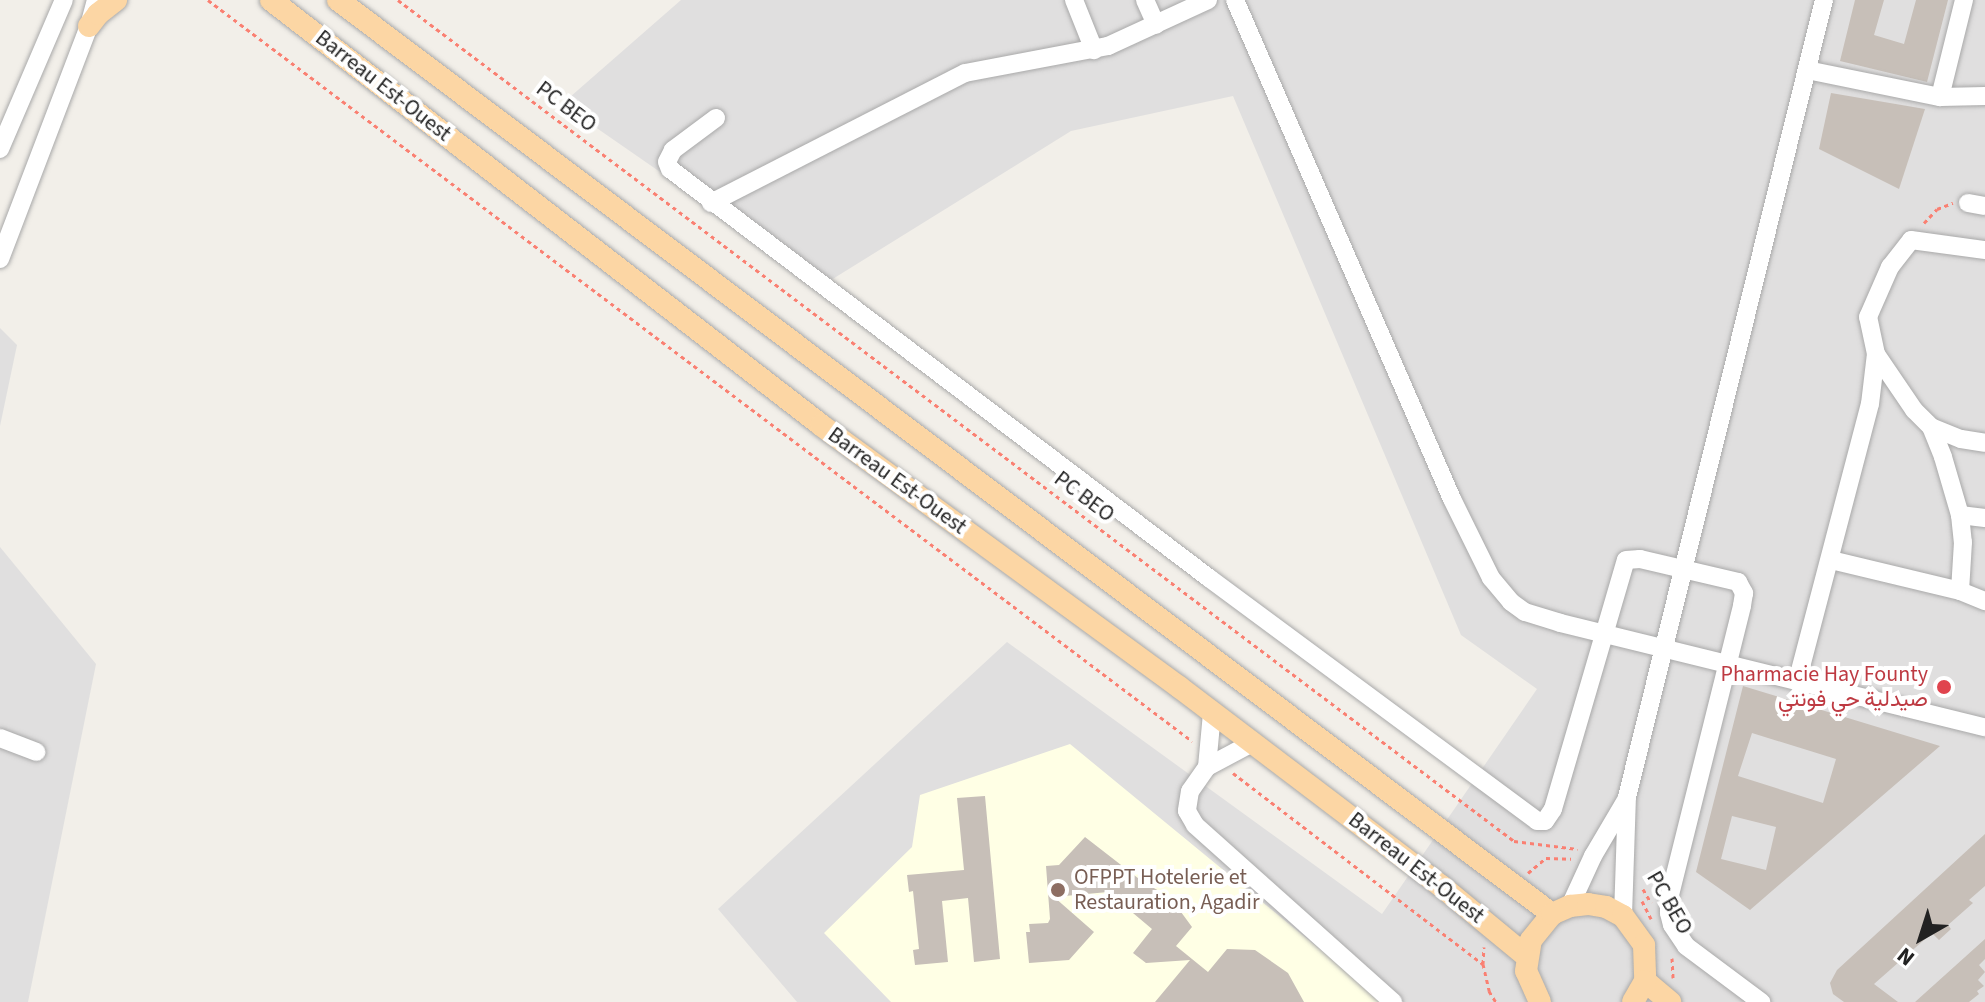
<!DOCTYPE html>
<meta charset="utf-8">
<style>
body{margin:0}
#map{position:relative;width:1985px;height:1002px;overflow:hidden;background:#f2efe9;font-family:"Source Sans 3",Vazirmatn,sans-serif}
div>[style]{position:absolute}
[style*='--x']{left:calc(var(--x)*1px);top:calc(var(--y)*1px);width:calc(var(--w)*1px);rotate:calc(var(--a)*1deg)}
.residential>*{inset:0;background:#e0dfdf}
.education>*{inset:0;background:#ffffe5}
.building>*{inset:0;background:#c7bfb8}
.path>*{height:3px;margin-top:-1.5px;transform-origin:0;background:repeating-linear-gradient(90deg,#fa8072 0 4px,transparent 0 8px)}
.roads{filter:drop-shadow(0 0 2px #a9a9a9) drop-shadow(0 0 2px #a9a9a9)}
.minor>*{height:18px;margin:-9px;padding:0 9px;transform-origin:9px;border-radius:9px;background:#fff}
.major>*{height:22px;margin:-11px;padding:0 11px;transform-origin:11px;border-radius:11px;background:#fcd6a4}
.dots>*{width:22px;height:22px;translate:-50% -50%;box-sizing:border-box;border:4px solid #fff;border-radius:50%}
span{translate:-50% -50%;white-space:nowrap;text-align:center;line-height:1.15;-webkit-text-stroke:8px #fff;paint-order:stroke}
.street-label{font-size:22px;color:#222}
.health-label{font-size:22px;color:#be3a42}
.right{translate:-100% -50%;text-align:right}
.education-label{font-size:22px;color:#785e54}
.left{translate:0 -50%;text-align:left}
.north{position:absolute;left:1881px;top:898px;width:80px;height:80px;-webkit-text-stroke:6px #fff;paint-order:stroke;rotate:219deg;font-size:22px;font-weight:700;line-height:32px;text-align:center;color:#222}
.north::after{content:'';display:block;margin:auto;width:28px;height:36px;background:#222;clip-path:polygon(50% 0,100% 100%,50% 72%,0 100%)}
</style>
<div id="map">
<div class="residential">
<i style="clip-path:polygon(681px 0,1985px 0,1985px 1002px,797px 1002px,718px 909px,1007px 642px,1382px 914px,1537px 689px,1461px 635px,1233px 96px,1071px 131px,823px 285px,562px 104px)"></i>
<i style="clip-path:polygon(0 328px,17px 345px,0 426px)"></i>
<i style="clip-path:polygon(0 547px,96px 664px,28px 1002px,0 1002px)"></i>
</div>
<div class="education">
<i style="clip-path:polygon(1070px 744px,1384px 1002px,891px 1002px,824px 933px,912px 847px,920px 795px)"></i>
</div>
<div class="building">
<i style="clip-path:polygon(1855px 0,1884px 0,1874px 35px,1904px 44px,1916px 0,1948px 0,1927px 82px,1840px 61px)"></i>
<i style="clip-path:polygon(1831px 93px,1925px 109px,1899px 189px,1819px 149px)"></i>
<i style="clip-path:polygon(evenodd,1743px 686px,1940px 746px,1750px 910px,1696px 872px,1743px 686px,1752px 733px,1836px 759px,1823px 803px,1738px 776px,1752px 733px,1743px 686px,1732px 816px,1776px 827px,1766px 870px,1721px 859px,1732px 816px)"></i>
<i style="clip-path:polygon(985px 796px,1000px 959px,974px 962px,968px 898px,942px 901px,948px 962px,915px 965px,913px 950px,919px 949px,913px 891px,909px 892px,907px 875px,964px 870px,957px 798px)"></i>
<i style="clip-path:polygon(1985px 834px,1985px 886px,1969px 900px,1973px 903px,1948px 925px,1951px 929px,1939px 940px,1932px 933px,1874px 984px,1898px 1002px,1844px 1002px,1833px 994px,1830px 983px,1837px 970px)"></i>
<i style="clip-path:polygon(1085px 837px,1143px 882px,1170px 897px,1192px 927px,1176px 946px,1208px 972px,1227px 949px,1255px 950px,1288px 973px,1304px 1002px,1155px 1002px,1190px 960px,1146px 963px,1133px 953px,1152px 929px,1108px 892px,1054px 897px,1094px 932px,1069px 960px,1029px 963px,1026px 932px,1030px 932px,1029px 924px,1048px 923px,1050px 919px,1046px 866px,1059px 865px)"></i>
<i style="clip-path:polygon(1985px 939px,1985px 959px,1979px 965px,1985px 972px,1978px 980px,1984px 986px,1977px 991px,1979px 994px,1969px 1002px,1915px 1002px)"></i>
</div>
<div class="path">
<i style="--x:208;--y:0;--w:1232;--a:36.98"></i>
<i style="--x:398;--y:0;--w:1397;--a:37"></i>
<i style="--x:1514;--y:841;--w:64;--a:7.2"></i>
<i style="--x:1924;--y:223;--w:19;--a:-47"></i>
<i style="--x:1937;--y:209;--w:17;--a:-21"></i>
<i style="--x:1233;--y:773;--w:315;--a:37.4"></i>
<i style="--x:1483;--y:964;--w:28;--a:77"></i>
<i style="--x:1489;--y:991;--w:13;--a:58"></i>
<i style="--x:1528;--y:873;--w:23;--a:-40"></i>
<i style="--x:1546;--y:858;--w:25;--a:2"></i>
<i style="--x:1643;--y:889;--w:16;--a:60"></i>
<i style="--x:1642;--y:901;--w:20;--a:63"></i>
<i style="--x:1672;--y:958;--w:20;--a:87"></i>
<i style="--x:1483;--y:964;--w:17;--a:-87"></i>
</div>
<div class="roads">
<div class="minor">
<i style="--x:1074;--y:0;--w:54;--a:68.2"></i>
<i style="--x:1145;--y:0;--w:27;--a:66"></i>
<i style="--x:1235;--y:0;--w:544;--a:66.5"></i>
<i style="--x:1452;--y:499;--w:88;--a:63.7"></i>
<i style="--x:1491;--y:578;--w:31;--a:50"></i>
<i style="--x:1511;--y:602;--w:17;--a:36"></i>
<i style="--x:1525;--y:612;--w:37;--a:17"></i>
<i style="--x:1560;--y:623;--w:438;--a:13.8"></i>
<i style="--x:1807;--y:70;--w:136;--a:11.5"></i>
<i style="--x:1940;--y:97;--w:45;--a:-1.3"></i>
<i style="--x:1940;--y:97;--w:100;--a:-76.1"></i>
<i style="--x:716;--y:118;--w:54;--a:143.3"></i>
<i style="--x:673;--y:150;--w:13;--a:117"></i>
<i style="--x:667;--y:162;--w:8;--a:67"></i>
<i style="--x:670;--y:169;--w:677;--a:37.19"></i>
<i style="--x:1209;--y:578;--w:408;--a:36.5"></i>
<i style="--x:1537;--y:821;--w:8;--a:0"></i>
<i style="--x:1545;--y:821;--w:14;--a:-56"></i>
<i style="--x:1553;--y:809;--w:259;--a:-73.7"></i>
<i style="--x:1626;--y:560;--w:14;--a:-4"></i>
<i style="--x:1640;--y:559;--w:101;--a:13.2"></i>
<i style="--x:1738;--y:582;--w:13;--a:61"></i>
<i style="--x:1744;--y:593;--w:13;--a:99"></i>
<i style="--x:1742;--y:606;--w:302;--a:104"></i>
<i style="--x:1669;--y:899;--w:14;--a:90"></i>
<i style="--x:1669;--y:913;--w:12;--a:76"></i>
<i style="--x:1672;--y:925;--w:25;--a:56"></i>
<i style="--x:1686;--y:946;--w:94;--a:36.7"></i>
<i style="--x:0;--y:149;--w:162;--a:-66.8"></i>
<i style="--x:711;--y:203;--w:285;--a:-27.1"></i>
<i style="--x:965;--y:73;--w:146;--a:-10.7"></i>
<i style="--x:1108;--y:46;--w:110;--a:-24.7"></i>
<i style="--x:1968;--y:203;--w:17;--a:10"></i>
<i style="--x:0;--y:259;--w:249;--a:-69.1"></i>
<i style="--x:89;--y:26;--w:27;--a:-75"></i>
<i style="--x:1876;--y:354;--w:68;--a:55.8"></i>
<i style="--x:1914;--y:410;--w:24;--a:45"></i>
<i style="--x:1931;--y:427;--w:32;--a:68"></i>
<i style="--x:1943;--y:457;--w:60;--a:73.7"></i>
<i style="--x:1960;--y:515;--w:27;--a:84"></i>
<i style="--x:1963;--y:542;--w:49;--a:93.5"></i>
<i style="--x:1931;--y:427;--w:32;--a:22"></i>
<i style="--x:1961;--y:439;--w:24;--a:9"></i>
<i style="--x:1960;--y:515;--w:25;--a:7"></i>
<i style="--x:1831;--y:560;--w:133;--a:13.5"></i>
<i style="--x:1960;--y:591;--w:27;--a:22"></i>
<i style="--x:1797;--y:682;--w:287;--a:-75.3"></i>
<i style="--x:1870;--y:404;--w:50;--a:-83.2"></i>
<i style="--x:1876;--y:354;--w:38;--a:-102"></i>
<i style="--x:1868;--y:317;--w:55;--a:-66.3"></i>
<i style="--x:1890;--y:267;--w:34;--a:-52"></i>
<i style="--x:1911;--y:240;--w:75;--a:7.7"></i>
<i style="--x:0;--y:738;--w:39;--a:21"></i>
<i style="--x:1252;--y:743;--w:51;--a:151.9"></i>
<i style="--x:1207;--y:767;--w:29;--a:125"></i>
<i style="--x:1190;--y:791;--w:20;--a:99"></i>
<i style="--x:1187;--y:811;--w:16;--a:60"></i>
<i style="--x:1195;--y:825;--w:266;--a:41.8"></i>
<i style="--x:1207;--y:767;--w:54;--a:-84.7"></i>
<i style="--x:1570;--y:906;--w:55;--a:-65.3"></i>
<i style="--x:1593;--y:856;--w:65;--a:-59.5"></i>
<i style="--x:1623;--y:916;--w:119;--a:-88.1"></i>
<i style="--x:1627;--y:797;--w:821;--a:-76.12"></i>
</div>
<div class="major">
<i style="--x:271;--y:0;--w:695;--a:37.69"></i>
<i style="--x:821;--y:425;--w:444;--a:36.2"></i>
<i style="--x:1179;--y:687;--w:328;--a:37.2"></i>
<i style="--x:1440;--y:885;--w:112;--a:39.5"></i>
<i style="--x:338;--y:0;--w:1520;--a:36.98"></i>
<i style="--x:89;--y:26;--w:15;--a:-53"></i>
<i style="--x:98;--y:14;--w:23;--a:-38"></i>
<i style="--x:1645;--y:981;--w:33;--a:40"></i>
<i style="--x:1540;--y:1002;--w:34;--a:-114"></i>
<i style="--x:1526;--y:971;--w:31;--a:-81"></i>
<i style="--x:1531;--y:940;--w:33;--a:-51"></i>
<i style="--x:1552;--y:914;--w:20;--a:-24"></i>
<i style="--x:1570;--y:906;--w:18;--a:-6"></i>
<i style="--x:1588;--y:904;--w:18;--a:9"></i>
<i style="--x:1606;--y:907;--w:19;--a:28"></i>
<i style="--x:1623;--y:916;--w:36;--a:54"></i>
<i style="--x:1644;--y:945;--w:36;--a:88"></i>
<i style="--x:1645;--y:981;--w:24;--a:120"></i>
</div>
</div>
<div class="dots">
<i style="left:1944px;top:687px;background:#e0444e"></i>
<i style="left:1058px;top:890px;background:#8d6e63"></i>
</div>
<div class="street-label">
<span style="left:383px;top:86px;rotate:38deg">Barreau Est-Ouest</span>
<span style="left:566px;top:107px;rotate:37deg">PC BEO</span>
<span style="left:897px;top:481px;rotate:36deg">Barreau Est-Ouest</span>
<span style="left:1084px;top:497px;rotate:37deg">PC BEO</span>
<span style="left:1416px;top:868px;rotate:38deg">Barreau Est-Ouest</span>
<span style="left:1669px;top:903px;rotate:60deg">PC BEO</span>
</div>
<div class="health-label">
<span class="right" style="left:1928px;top:687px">Pharmacie Hay Founty<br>صيدلية حي فونتي</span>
</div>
<div class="education-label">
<span class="left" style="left:1074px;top:890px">OFPPT Hotelerie et<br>Restauration, Agadir</span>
</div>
<div class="north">N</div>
</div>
